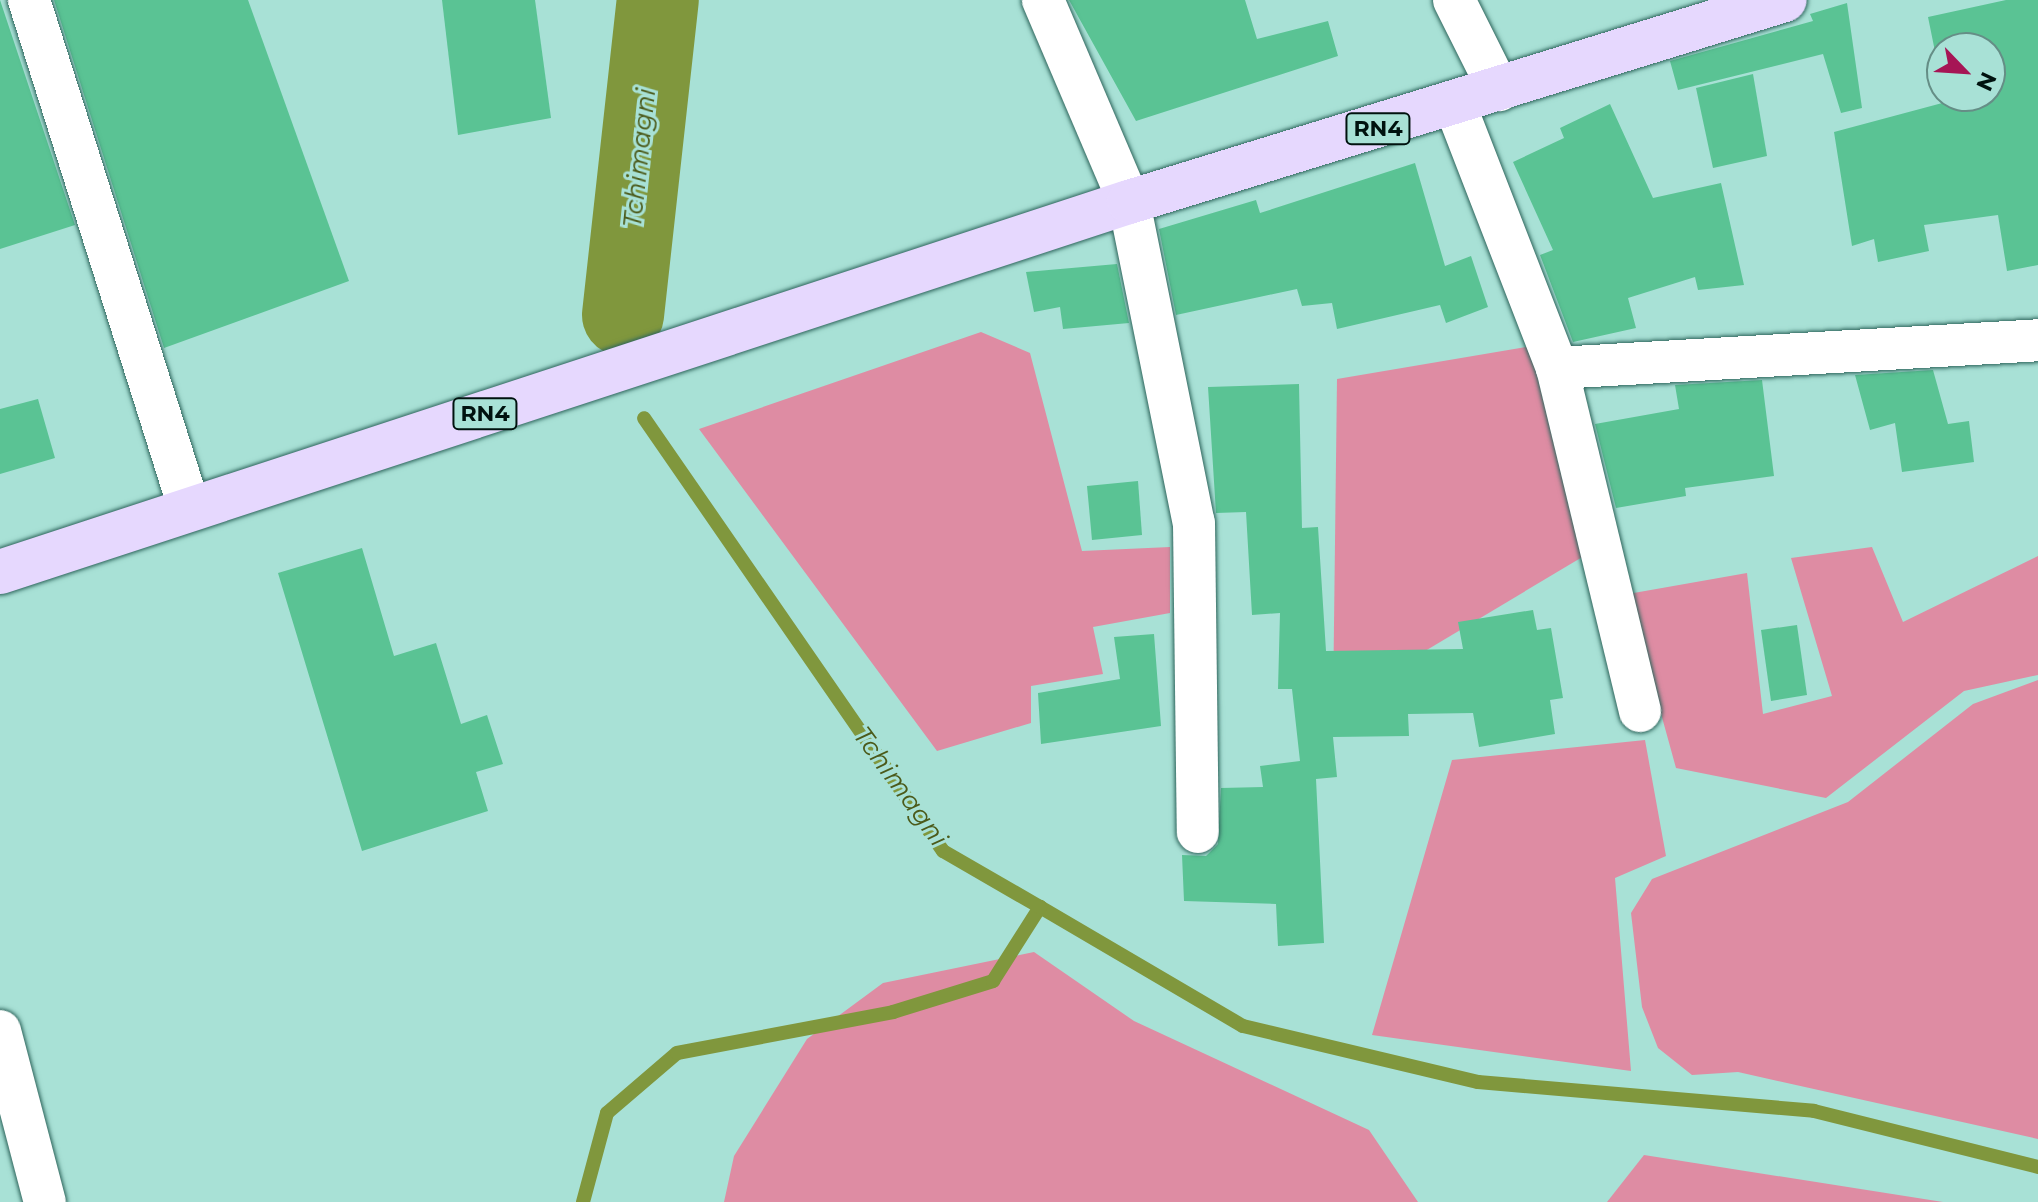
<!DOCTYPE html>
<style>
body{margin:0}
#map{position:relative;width:2038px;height:1202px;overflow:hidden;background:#a8e1d6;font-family:Montserrat,sans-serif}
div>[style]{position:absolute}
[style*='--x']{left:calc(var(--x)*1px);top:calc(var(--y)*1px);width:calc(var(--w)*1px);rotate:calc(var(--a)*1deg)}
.green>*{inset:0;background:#de8ca3}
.stream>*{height:14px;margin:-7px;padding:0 7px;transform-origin:7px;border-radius:7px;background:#80973d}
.river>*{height:82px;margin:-41px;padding:0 41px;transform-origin:41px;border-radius:41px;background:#80973d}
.building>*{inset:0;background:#5ac394}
.roads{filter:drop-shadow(0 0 2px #2e655c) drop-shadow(0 0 2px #2e655c)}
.minor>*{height:42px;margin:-21px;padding:0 21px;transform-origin:21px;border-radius:21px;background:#fff}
.trunk>*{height:44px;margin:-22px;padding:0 22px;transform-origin:22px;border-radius:22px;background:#e6d8fe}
span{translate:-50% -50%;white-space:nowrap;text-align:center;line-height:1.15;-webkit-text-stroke:6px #a8e1d6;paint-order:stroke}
.shield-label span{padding:2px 6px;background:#a8e1d6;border:2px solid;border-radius:6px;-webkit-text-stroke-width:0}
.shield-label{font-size:22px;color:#00120f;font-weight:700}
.water-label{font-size:26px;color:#4b5a1a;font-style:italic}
.north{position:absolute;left:1926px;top:32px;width:80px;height:80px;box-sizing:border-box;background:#a8e1d6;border:2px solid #658e86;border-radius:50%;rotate:115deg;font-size:22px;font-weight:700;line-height:32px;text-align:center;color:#00120f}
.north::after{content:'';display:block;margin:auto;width:28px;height:36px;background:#a61555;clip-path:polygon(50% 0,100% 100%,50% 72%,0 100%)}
</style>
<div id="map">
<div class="green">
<i style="clip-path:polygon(981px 332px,1030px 353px,1082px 551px,1170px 547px,1170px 613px,1093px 627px,1103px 674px,1031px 686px,1031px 723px,937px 751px,699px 429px)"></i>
<i style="clip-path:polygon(1532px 346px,1584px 556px,1333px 706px,1337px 379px)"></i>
<i style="clip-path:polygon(1872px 547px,1903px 622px,2038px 556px,2038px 675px,1964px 691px,1826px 798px,1676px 768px,1628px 594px,1747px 573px,1763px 714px,1832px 696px,1791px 558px)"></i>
<i style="clip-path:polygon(2038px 680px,2038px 1139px,1738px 1072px,1692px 1075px,1658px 1048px,1642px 1007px,1631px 913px,1652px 879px,1848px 802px,1973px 704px)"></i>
<i style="clip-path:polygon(1645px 740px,1666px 856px,1615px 878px,1631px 1071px,1372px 1035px,1452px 760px)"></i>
<i style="clip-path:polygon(1034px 952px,1134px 1021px,1369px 1130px,1418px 1202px,724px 1202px,734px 1156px,807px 1039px,883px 983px)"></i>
<i style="clip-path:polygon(1644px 1155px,1943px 1202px,1607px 1202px)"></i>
</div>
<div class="stream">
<i style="--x:1040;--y:907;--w:235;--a:30.4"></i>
<i style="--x:1243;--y:1026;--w:242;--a:13.4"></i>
<i style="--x:1478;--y:1082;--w:337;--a:4.9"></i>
<i style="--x:1814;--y:1111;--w:231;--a:14"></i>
<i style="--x:583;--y:1202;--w:92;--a:-74.9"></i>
<i style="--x:607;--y:1113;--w:92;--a:-40.6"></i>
<i style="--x:677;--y:1053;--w:220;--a:-10.7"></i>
<i style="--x:893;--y:1012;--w:105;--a:-17.2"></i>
<i style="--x:993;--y:981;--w:88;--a:-57.6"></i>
<i style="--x:1040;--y:907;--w:112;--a:-150"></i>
<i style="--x:943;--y:851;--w:526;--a:-124.63"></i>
</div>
<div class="river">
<i style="--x:623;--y:315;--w:317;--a:-83.7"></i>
</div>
<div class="building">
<i style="clip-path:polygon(0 0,75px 225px,0 249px)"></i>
<i style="clip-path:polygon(54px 0,248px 0,349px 281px,164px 348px)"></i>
<i style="clip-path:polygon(442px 0,535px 0,551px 118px,458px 135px)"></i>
<i style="clip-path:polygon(1069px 0,1245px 0,1257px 39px,1328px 21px,1338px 56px,1136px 121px)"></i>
<i style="clip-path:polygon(2006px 0,2038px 0,2038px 265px,2007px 271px,1998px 215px,1924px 225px,1929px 251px,1878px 262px,1874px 239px,1852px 246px,1834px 132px,1946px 102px,1945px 96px,1990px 96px,1990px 48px,1942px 48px,1942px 86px,1928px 17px)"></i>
<i style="clip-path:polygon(1847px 3px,1862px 108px,1841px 113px,1823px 54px,1678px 90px,1670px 61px,1813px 21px,1810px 14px)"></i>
<i style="clip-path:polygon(1753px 74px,1767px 156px,1713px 168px,1696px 88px)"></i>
<i style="clip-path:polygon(1610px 104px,1653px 198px,1721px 183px,1744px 285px,1698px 290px,1695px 277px,1628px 298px,1636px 328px,1573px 342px,1540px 255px,1553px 250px,1513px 162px,1564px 138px,1560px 128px)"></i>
<i style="clip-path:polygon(1415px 163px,1445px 266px,1471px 256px,1488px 307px,1446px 323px,1440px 305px,1337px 329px,1332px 303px,1302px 306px,1297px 289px,1176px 315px,1159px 229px,1256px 200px,1260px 213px)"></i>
<i style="clip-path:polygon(1117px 264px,1129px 323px,1063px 329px,1060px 307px,1034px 312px,1026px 272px)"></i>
<i style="clip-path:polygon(1933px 370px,1948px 424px,1969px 421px,1974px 462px,1902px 472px,1895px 423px,1870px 430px,1855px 375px)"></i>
<i style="clip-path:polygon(1762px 380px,1774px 476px,1685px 488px,1686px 496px,1616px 508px,1595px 424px,1679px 409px,1675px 385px)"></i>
<i style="clip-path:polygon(1299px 384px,1302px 528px,1318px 527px,1326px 651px,1463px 649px,1458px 622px,1533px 610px,1537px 630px,1551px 628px,1563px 698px,1550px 700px,1555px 734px,1479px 747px,1473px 713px,1408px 714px,1409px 736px,1333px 737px,1337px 777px,1316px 779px,1324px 943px,1278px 946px,1276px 904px,1184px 901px,1182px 855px,1206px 856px,1218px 844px,1221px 788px,1263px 787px,1260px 766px,1300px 761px,1292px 689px,1278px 689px,1280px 613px,1252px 615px,1246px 512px,1216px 513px,1208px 387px)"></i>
<i style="clip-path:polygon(38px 399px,55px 458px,0 474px,0 409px)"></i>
<i style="clip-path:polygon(1138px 481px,1142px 535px,1092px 540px,1087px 486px)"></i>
<i style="clip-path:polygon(362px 548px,394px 656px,436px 643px,461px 724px,487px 715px,503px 764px,476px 772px,488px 811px,362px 851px,278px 573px)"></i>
<i style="clip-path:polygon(1797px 625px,1807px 695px,1771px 701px,1761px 630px)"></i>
<i style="clip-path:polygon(1154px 634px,1161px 726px,1041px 744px,1038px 693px,1120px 679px,1114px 637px)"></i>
</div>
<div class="roads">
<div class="minor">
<i style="--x:29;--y:0;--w:532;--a:72.49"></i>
<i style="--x:1043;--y:0;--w:220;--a:66.9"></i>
<i style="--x:1129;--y:202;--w:328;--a:78.6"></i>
<i style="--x:1194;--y:523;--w:309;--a:89.3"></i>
<i style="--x:1454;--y:0;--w:101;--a:63.4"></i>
<i style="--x:1455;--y:105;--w:282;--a:68.8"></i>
<i style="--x:1557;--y:368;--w:353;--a:76.4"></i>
<i style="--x:1557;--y:368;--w:482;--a:-3.3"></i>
<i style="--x:0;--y:1031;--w:177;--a:75.3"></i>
</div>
<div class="trunk">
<i style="--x:0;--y:572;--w:1188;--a:-18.15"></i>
<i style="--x:1129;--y:202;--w:686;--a:-17.12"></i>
</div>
</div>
<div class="shield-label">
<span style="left:1378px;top:129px">RN4</span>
<span style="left:485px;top:414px">RN4</span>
</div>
<div class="water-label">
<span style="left:640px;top:158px;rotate:-84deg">Tchimagni</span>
<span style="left:900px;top:787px;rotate:54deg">Tchimagni</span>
</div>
<div class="north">N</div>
</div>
